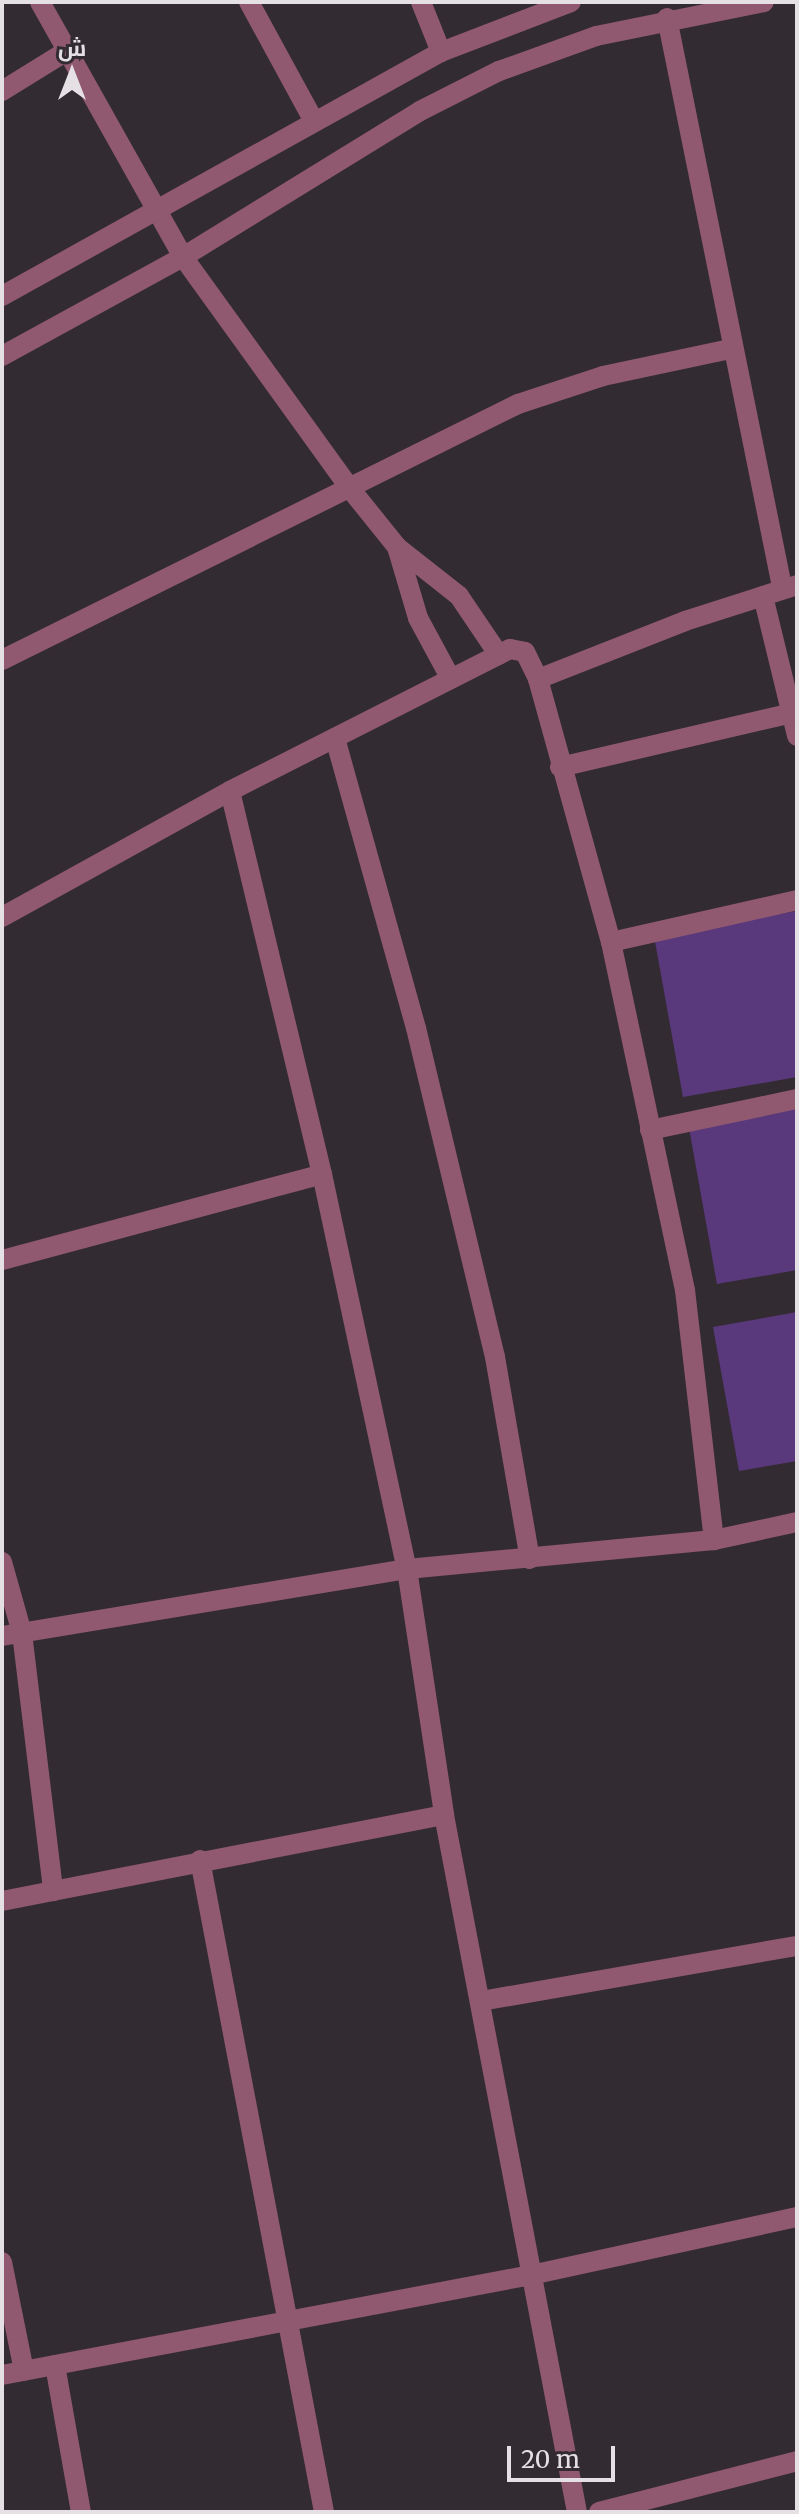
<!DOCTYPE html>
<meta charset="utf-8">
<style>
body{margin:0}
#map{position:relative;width:799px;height:2514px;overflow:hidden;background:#332b32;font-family:Merriweather,Cairo,serif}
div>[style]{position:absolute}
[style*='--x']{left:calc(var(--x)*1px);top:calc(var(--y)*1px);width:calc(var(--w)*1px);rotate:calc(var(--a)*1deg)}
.building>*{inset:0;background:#5a387c}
.minor>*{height:20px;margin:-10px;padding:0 10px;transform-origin:10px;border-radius:10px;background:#90596f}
.tertiary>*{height:20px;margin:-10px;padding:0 10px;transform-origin:10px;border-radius:10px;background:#90596f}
span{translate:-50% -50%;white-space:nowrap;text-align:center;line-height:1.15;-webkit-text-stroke:6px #332b32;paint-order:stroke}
.frame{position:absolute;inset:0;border:4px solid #e5e0e4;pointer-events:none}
.north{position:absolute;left:32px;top:32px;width:80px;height:80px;-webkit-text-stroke:6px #332b32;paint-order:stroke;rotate:0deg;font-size:22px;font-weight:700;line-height:32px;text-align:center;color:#e5e0e4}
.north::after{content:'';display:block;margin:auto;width:28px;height:36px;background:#e5e0e4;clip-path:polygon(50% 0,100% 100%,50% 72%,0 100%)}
.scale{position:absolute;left:507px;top:2446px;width:108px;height:36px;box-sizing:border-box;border:4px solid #e5e0e4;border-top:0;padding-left:10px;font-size:24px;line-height:28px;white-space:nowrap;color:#e5e0e4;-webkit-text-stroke:6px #332b32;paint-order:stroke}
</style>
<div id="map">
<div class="building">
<i style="clip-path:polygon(797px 911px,797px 1077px,683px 1097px,654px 936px)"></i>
<i style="clip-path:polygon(797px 1109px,797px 1270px,717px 1284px,689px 1128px)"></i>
<i style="clip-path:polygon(797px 1312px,797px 1461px,739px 1471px,713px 1327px)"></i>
</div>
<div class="minor">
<i style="--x:40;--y:2;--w:292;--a:60.7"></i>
<i style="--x:183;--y:257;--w:282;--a:54.2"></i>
<i style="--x:348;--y:486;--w:78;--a:51.2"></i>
<i style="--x:397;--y:547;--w:79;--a:38.3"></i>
<i style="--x:459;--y:596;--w:71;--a:55.9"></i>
<i style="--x:249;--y:2;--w:136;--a:61.4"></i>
<i style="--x:421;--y:2;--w:54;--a:68.2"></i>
<i style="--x:667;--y:18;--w:581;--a:78.57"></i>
<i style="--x:2;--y:91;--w:78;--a:-31.8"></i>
<i style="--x:397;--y:547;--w:74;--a:73.5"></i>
<i style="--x:418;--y:618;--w:69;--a:61.6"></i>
<i style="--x:763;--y:596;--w:144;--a:76.3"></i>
<i style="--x:2;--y:660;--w:576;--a:-26.39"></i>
<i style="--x:518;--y:404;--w:89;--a:-18.2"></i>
<i style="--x:603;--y:376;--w:130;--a:-12"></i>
<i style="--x:538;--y:679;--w:158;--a:-21.5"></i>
<i style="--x:685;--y:621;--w:118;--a:-17.8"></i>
<i style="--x:335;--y:738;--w:301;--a:74.4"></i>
<i style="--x:416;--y:1028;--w:338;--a:76.5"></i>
<i style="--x:495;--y:1357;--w:205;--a:80.2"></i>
<i style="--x:560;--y:767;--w:243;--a:-13.1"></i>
<i style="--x:230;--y:791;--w:394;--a:76.5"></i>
<i style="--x:322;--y:1174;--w:404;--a:77.9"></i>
<i style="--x:407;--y:1569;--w:249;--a:81.4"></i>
<i style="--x:444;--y:1815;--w:710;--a:79.2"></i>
<i style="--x:2;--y:917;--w:260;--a:-28.9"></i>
<i style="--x:230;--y:791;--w:314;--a:-26.9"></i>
<i style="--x:510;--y:649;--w:15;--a:11"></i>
<i style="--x:525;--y:652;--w:30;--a:64"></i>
<i style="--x:538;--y:679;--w:273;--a:74.5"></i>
<i style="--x:611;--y:942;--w:356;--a:78"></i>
<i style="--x:685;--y:1290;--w:252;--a:83.4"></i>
<i style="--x:611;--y:942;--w:191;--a:-12.7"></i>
<i style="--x:650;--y:1130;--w:150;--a:-11.9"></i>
<i style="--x:2;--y:1260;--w:331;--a:-15"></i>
<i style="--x:2;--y:1562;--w:74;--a:74.3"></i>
<i style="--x:22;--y:1633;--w:260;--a:83.1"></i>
<i style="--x:53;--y:1891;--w:398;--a:-11"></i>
<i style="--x:2;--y:1636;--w:411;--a:-9.4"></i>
<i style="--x:407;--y:1569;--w:308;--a:-5.4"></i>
<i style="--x:714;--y:1540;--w:85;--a:-12.2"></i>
<i style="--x:200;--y:1860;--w:664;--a:79.23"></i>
<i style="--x:2;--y:1901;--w:52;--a:-11.1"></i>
<i style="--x:481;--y:2001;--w:321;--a:-9.9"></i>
<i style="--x:2;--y:2262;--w:111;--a:78.6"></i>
<i style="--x:55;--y:2365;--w:149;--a:80"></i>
<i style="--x:2;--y:2375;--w:538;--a:-10.7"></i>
<i style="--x:531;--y:2275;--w:272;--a:-12.3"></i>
<i style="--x:599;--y:2512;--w:204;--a:-14.4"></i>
</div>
<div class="tertiary">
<i style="--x:2;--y:296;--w:502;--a:-29.07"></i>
<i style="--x:441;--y:52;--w:139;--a:-21"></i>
<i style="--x:2;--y:356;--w:206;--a:-28.7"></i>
<i style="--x:183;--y:257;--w:278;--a:-31.6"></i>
<i style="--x:420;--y:111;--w:89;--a:-26.9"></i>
<i style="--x:499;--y:71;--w:103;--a:-19.8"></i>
<i style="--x:596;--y:36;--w:171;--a:-11.4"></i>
</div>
<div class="frame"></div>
<div class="north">ش</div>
<div class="scale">20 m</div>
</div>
